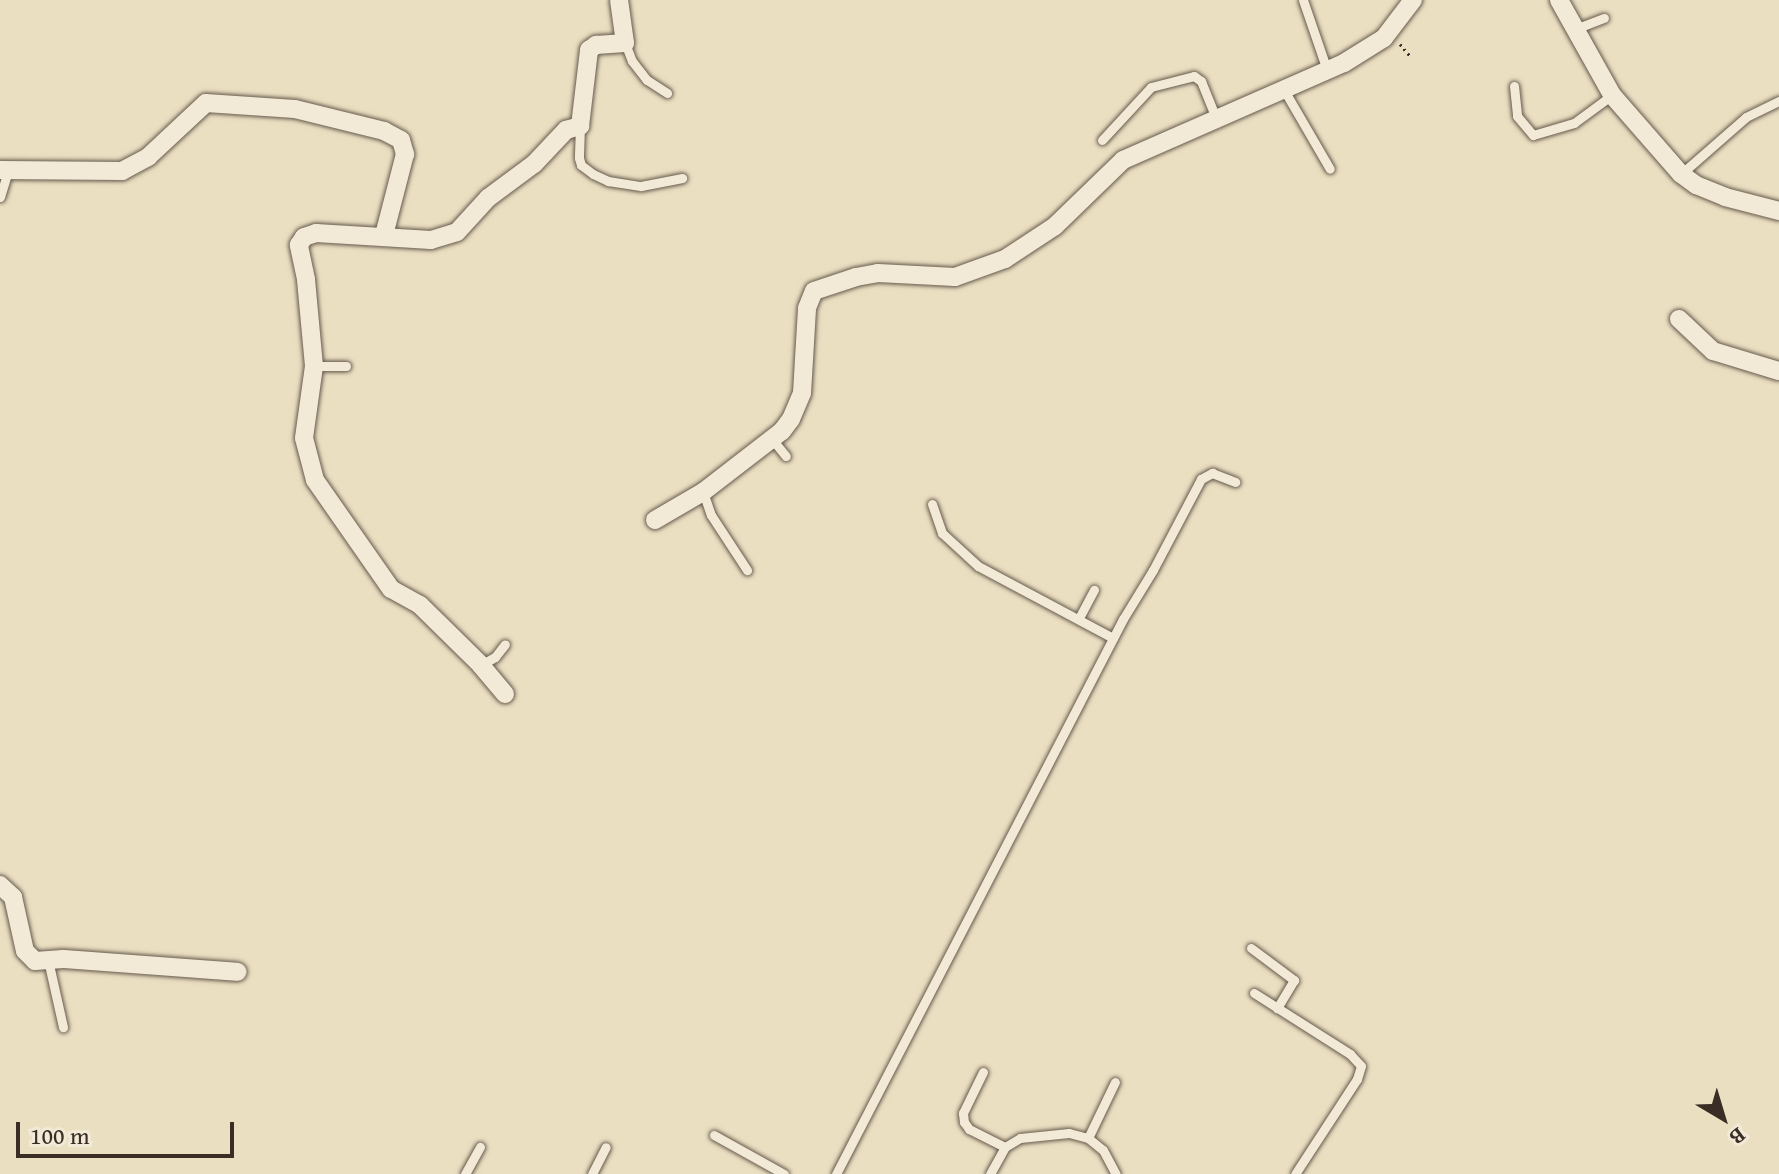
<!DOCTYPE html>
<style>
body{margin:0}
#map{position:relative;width:1779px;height:1174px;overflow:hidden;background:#ebdfc2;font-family:"Gentium Book Plus",serif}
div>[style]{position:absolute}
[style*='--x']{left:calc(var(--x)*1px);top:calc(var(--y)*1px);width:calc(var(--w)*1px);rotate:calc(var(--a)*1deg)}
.path>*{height:3px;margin-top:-1.5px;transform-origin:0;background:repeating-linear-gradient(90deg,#392d25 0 2px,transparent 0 6px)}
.roads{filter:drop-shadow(0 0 2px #665a4c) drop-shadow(0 0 2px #665a4c)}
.lane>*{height:9px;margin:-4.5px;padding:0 4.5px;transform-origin:4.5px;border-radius:4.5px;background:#f2ead7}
.street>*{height:18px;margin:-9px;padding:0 9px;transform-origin:9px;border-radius:9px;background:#f2ead7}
span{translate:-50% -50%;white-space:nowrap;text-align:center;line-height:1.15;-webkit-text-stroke:6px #f2ead7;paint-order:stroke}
.north{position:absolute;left:1683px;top:1078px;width:80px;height:80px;-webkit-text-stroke:6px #f2ead7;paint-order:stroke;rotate:142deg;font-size:22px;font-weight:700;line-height:32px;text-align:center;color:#392d25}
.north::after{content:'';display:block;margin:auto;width:28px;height:36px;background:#392d25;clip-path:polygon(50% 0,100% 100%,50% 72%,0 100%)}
.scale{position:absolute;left:16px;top:1122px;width:218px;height:36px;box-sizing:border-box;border:4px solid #392d25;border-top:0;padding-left:10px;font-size:24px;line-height:28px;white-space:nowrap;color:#392d25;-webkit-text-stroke:6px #f2ead7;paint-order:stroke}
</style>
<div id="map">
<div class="path">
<i style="--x:1400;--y:44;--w:17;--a:50"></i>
</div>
<div class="roads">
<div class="lane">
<i style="--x:1303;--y:0;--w:74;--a:71.1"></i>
<i style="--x:1575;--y:29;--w:31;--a:-21"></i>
<i style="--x:625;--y:43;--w:19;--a:69"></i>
<i style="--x:632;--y:61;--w:24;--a:52"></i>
<i style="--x:647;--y:80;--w:24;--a:33"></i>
<i style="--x:1514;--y:86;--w:30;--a:84"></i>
<i style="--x:1517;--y:116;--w:25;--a:50"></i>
<i style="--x:1533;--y:135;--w:43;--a:-16.3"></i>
<i style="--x:1574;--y:123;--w:47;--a:-36.4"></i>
<i style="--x:1284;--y:90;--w:91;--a:59.8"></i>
<i style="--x:580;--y:126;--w:32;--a:92"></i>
<i style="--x:579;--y:158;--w:7;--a:74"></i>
<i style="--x:581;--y:165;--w:15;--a:37"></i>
<i style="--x:593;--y:174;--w:17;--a:25"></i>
<i style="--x:608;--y:181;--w:33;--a:9"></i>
<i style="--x:641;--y:186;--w:42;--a:-11"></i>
<i style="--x:1102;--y:140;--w:72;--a:-47.2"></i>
<i style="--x:1151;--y:87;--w:44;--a:-14.3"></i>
<i style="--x:1194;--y:76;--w:9;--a:36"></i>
<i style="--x:1201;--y:81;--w:40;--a:68"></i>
<i style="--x:1681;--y:174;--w:86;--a:-41.2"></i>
<i style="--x:1746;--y:117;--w:37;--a:-26"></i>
<i style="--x:0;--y:197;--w:28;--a:-73"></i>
<i style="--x:314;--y:366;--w:32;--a:0"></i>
<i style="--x:772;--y:439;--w:22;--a:51"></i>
<i style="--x:703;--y:492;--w:24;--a:71"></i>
<i style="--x:711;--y:515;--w:66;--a:56.8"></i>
<i style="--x:932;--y:504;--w:31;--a:71"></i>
<i style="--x:942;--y:533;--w:49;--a:42.5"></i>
<i style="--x:978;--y:566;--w:153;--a:28.1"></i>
<i style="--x:1079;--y:618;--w:32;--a:-62"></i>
<i style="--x:481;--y:665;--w:16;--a:-30"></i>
<i style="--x:495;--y:657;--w:16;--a:-52"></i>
<i style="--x:1251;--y:948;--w:54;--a:36.7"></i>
<i style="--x:1294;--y:980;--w:33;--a:121"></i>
<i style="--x:48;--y:960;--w:69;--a:77.4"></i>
<i style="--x:1254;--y:993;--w:114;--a:32.4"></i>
<i style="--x:1350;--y:1054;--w:16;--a:47"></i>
<i style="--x:1361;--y:1066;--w:14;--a:107"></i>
<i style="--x:1357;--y:1079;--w:113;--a:123.1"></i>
<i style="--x:983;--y:1072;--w:46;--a:116"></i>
<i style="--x:963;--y:1113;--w:9;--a:84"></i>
<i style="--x:964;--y:1122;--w:9;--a:54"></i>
<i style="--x:969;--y:1129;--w:40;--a:26.6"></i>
<i style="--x:714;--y:1135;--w:80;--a:29.1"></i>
<i style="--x:1088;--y:1138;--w:62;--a:-64.3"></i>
<i style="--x:465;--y:1174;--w:31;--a:-61"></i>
<i style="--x:592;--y:1174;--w:30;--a:-63"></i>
<i style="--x:836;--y:1174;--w:625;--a:-62.66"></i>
<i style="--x:1123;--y:619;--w:57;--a:-58.5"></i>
<i style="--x:1153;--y:570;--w:103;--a:-62.2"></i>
<i style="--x:1201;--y:479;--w:13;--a:-29"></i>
<i style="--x:1212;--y:473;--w:25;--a:21"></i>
<i style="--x:990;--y:1174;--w:31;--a:-61"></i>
<i style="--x:1005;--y:1147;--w:17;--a:-31"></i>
<i style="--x:1020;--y:1138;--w:49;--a:-5.8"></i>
<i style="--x:1069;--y:1133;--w:20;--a:15"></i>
<i style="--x:1088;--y:1138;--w:19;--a:39"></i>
<i style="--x:1103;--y:1150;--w:27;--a:62"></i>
</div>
<div class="street">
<i style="--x:1559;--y:0;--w:109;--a:60.8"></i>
<i style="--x:1612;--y:95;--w:105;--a:48.9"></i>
<i style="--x:1681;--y:174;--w:19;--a:36"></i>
<i style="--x:1696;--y:185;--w:31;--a:22"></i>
<i style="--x:1725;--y:197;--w:56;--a:14.5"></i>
<i style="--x:0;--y:170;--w:122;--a:0.5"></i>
<i style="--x:122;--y:171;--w:30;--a:-28"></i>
<i style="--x:148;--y:157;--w:79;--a:-43"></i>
<i style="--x:206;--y:103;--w:89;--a:3.9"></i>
<i style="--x:295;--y:109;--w:92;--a:13.9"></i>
<i style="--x:384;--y:131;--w:19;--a:28"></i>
<i style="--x:401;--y:140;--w:15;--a:74"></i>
<i style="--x:405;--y:154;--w:84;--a:104.5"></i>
<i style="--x:1679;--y:319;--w:47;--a:43.3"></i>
<i style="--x:1713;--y:351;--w:69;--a:16.9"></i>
<i style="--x:655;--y:520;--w:56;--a:-30.3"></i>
<i style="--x:703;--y:492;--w:100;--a:-37.7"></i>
<i style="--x:782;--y:431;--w:15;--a:-53"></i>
<i style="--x:791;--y:419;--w:28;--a:-67"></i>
<i style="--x:802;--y:393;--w:85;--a:-86.6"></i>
<i style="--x:807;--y:308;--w:18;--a:-68"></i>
<i style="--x:814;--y:291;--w:44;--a:-18.4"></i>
<i style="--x:856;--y:277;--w:22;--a:-10"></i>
<i style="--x:878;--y:273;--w:77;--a:3"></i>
<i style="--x:955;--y:277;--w:53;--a:-19.8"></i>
<i style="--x:1005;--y:259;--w:60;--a:-33.4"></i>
<i style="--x:1055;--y:226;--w:95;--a:-44.1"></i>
<i style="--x:1123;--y:160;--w:241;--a:-23.7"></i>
<i style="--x:1344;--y:63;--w:47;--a:-32"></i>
<i style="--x:1384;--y:38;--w:48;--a:-52.7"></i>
<i style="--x:505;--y:694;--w:38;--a:-130"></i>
<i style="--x:481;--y:665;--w:86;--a:-135.5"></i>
<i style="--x:420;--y:605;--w:33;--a:-151"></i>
<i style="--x:391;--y:589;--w:133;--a:-124.9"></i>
<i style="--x:315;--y:480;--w:43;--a:-104.7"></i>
<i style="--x:304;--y:438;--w:73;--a:-82.1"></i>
<i style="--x:314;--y:366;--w:87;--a:-95.3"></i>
<i style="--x:306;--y:279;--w:35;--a:-102"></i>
<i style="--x:299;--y:245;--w:9;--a:-58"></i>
<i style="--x:304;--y:237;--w:13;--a:-18"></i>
<i style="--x:316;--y:233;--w:115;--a:3.5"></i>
<i style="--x:431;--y:240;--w:27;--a:-17"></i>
<i style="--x:457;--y:232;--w:46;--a:-47.6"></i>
<i style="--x:488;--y:198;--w:57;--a:-36.5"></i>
<i style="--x:534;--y:164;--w:47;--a:-46.7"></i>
<i style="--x:566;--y:130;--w:15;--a:-16"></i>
<i style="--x:580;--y:126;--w:77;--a:-83.2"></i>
<i style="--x:589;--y:50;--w:9;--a:-36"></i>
<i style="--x:596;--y:45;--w:29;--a:-4"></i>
<i style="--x:625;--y:43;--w:43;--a:-97.9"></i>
<i style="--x:0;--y:885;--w:18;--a:43"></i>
<i style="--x:13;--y:897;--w:55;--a:77.5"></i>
<i style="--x:25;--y:951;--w:14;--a:45"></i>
<i style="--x:35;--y:961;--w:28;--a:-4"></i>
<i style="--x:63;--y:959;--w:175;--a:4.2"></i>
</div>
</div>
<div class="north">B</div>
<div class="scale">100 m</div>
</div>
